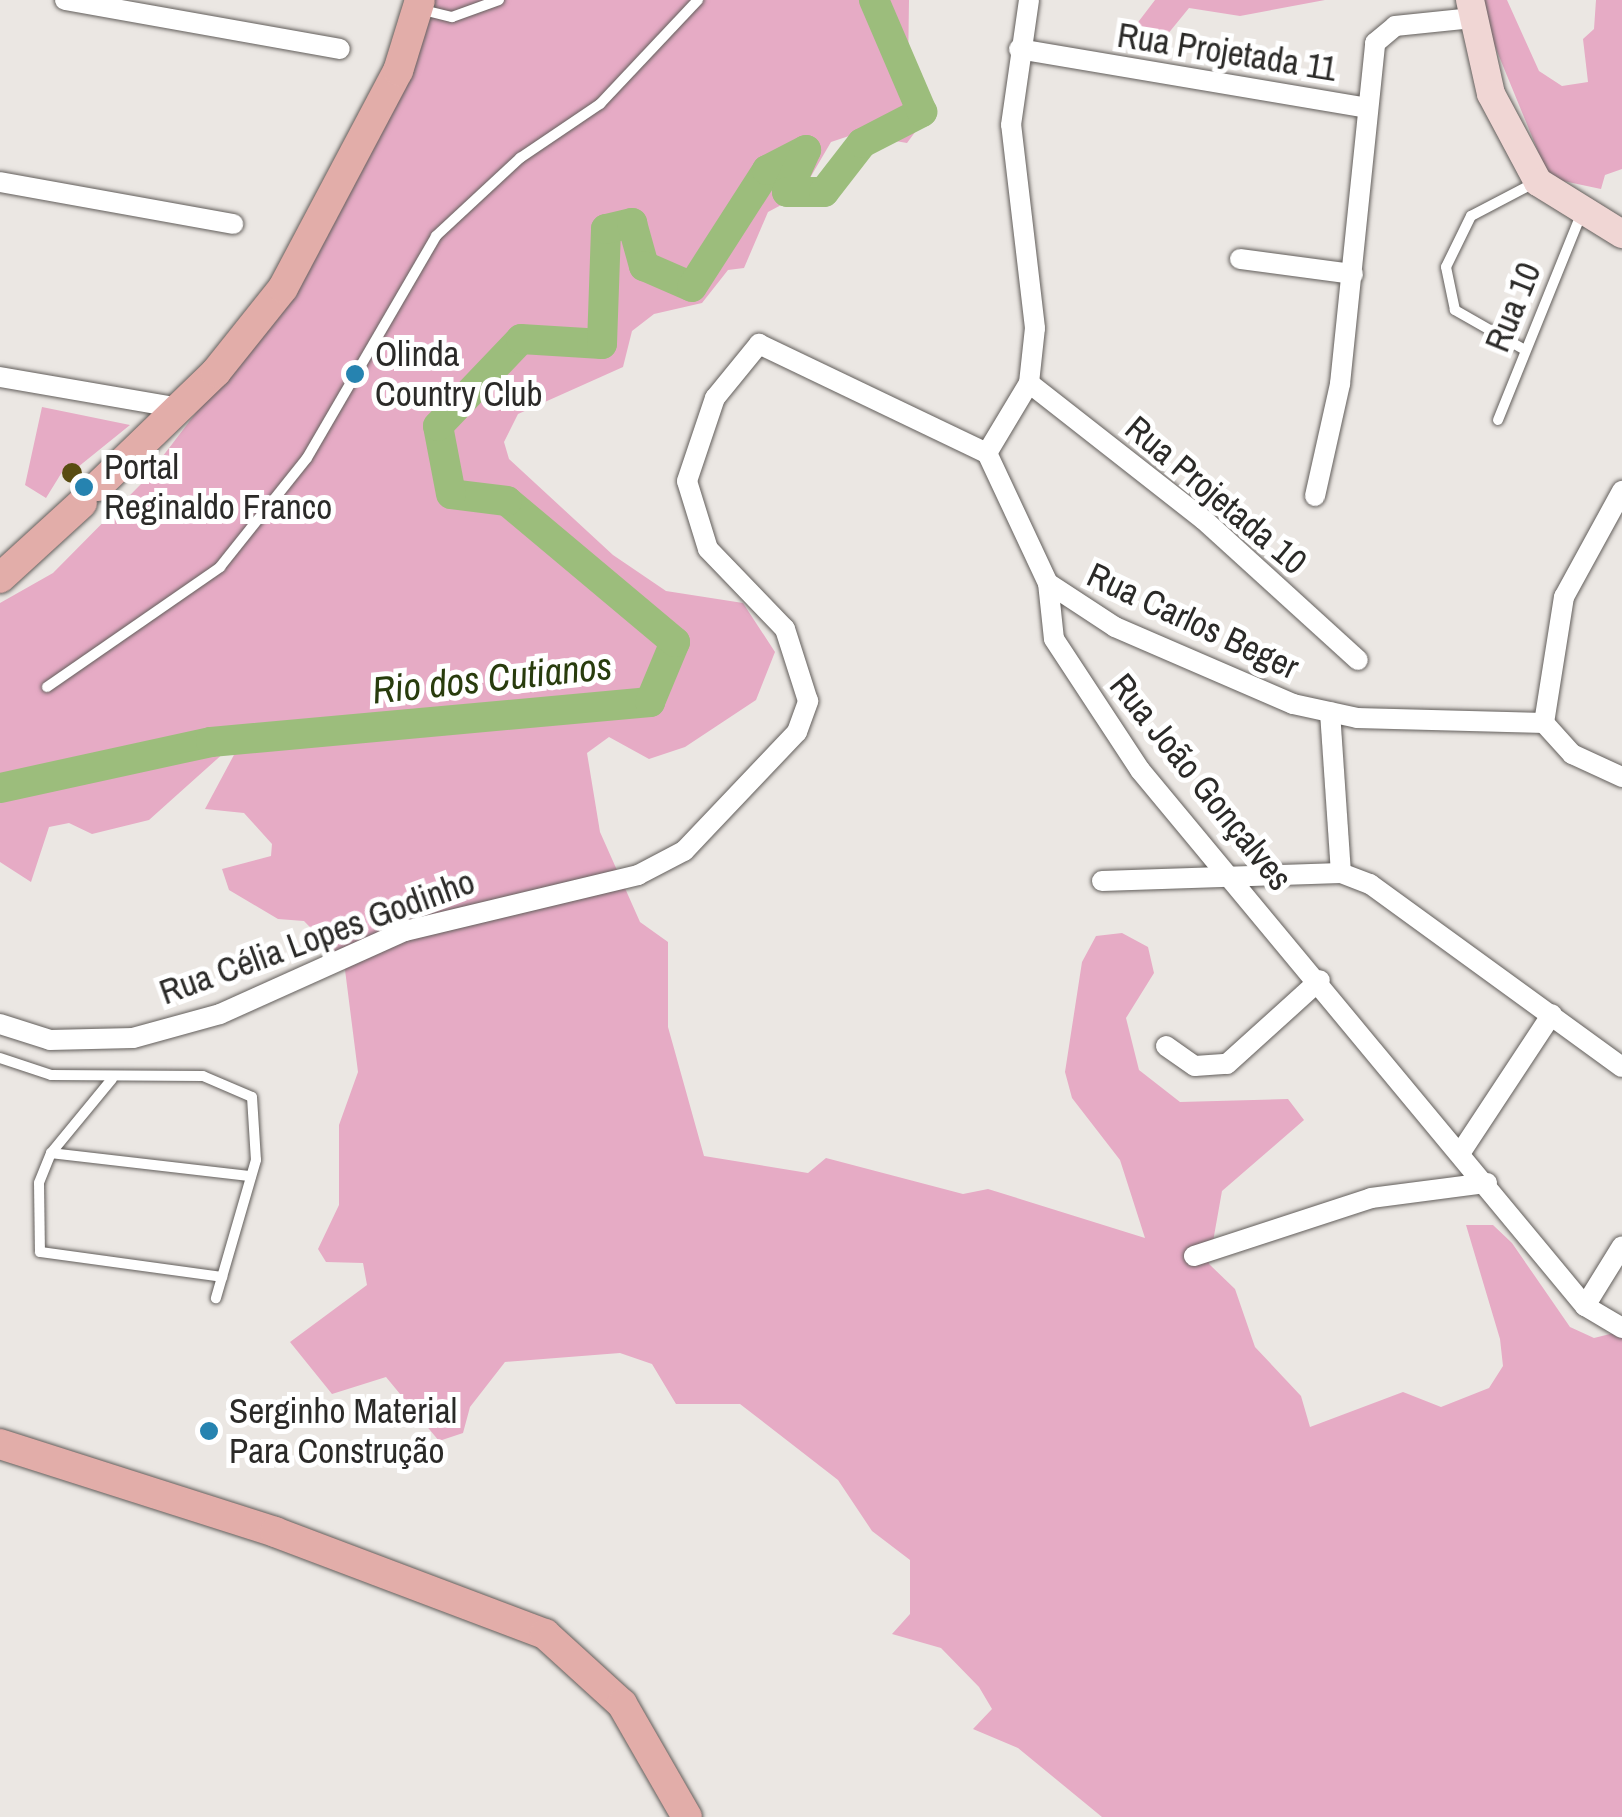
<!DOCTYPE html>
<meta charset="utf-8">
<style>
body{margin:0}
#map{position:relative;width:1622px;height:1817px;overflow:hidden;background:#ebe7e3;font-family:"Archivo Narrow",sans-serif}
div>[style]{position:absolute}
[style*='--x']{left:calc(var(--x)*1px);top:calc(var(--y)*1px);width:calc(var(--w)*1px);rotate:calc(var(--a)*1deg)}
.green>*{inset:0;background:#e6abc5}
.river>*{height:30px;margin:-15px;padding:0 15px;transform-origin:15px;border-radius:15px;background:#9cbd7c}
.building>*{inset:0;background:#594c11}
.round{border-radius:50%}
.roads{filter:drop-shadow(0 0 2px #625e5b) drop-shadow(0 0 2px #625e5b)}
.lane>*{height:10px;margin:-5px;padding:0 5px;transform-origin:5px;border-radius:5px;background:#fff}
.street>*{height:20px;margin:-10px;padding:0 10px;transform-origin:10px;border-radius:10px;background:#fff}
.secondary>*{height:28px;margin:-14px;padding:0 14px;transform-origin:14px;border-radius:14px;background:#f0d6d4}
.primary>*{height:30px;margin:-15px;padding:0 15px;transform-origin:15px;border-radius:15px;background:#e2ada9}
.dots>*{width:28px;height:28px;translate:-50% -50%;box-sizing:border-box;border:5px solid #fff;border-radius:50%}
span{translate:-50% -50%;white-space:nowrap;text-align:center;line-height:1.15;-webkit-text-stroke:10px #fff;paint-order:stroke}
.street-label{font-size:35px;color:#2b2a28}
.poi-label{font-size:35px;color:#2b2a28}
.left{translate:0 -50%;text-align:left}
.water-label{font-size:38px;color:#283c0d;font-style:italic}
</style>
<div id="map">
<div class="green">
<i style="clip-path:polygon(434px 0,909px 0,908px 72px,924px 120px,907px 143px,855px 134px,831px 142px,800px 195px,768px 212px,744px 268px,728px 270px,702px 303px,654px 314px,632px 331px,623px 367px,518px 414px,504px 442px,509px 459px,613px 555px,666px 591px,743px 603px,775px 652px,756px 700px,685px 747px,649px 759px,609px 737px,587px 753px,600px 832px,640px 922px,668px 942px,668px 1027px,704px 1156px,808px 1173px,826px 1158px,963px 1194px,988px 1189px,1145px 1238px,1120px 1160px,1072px 1098px,1065px 1072px,1082px 962px,1096px 936px,1122px 933px,1148px 947px,1154px 973px,1126px 1018px,1139px 1070px,1180px 1102px,1288px 1099px,1304px 1120px,1222px 1191px,1209px 1264px,1235px 1289px,1255px 1347px,1301px 1396px,1310px 1427px,1403px 1392px,1441px 1407px,1489px 1388px,1503px 1366px,1500px 1339px,1466px 1225px,1493px 1225px,1512px 1243px,1570px 1327px,1594px 1338px,1622px 1331px,1622px 1817px,1102px 1817px,1018px 1748px,973px 1729px,992px 1709px,979px 1687px,941px 1648px,892px 1634px,910px 1614px,910px 1560px,872px 1531px,838px 1480px,740px 1404px,676px 1404px,652px 1364px,620px 1353px,505px 1362px,470px 1407px,463px 1433px,439px 1441px,386px 1377px,332px 1394px,290px 1342px,367px 1285px,363px 1263px,326px 1262px,318px 1249px,339px 1205px,339px 1125px,358px 1072px,344px 962px,304px 921px,278px 919px,229px 890px,222px 869px,271px 856px,272px 844px,244px 813px,205px 809px,235px 753px,226px 751px,149px 820px,92px 834px,69px 823px,49px 827px,31px 882px,0 862px,0 603px,53px 573px,143px 482px,277px 307px)"></i>
<i style="clip-path:polygon(1155px 0,1325px 0,1240px 16px,1189px 8px,1158px 46px,1138px 53px,1126px 38px)"></i>
<i style="clip-path:polygon(1476px 0,1507px 0,1539px 71px,1562px 86px,1588px 82px,1583px 39px,1594px 29px,1596px 0,1622px 0,1622px 169px,1605px 175px,1601px 189px,1549px 178px)"></i>
<i style="clip-path:polygon(42px 407px,130px 425px,78px 467px,67px 464px,46px 498px,25px 485px)"></i>
</div>
<div class="river">
<i style="--x:0;--y:788;--w:216;--a:-12.3"></i>
<i style="--x:211;--y:742;--w:441;--a:-5.2"></i>
<i style="--x:650;--y:702;--w:65;--a:-67.4"></i>
<i style="--x:675;--y:642;--w:219;--a:-140"></i>
<i style="--x:507;--y:501;--w:56;--a:-172.9"></i>
<i style="--x:451;--y:494;--w:69;--a:-100.8"></i>
<i style="--x:438;--y:426;--w:120;--a:-46.3"></i>
<i style="--x:521;--y:339;--w:81;--a:3.5"></i>
<i style="--x:602;--y:344;--w:115;--a:-88"></i>
<i style="--x:606;--y:229;--w:27;--a:-13"></i>
<i style="--x:632;--y:223;--w:45;--a:74.4"></i>
<i style="--x:644;--y:266;--w:52;--a:23.6"></i>
<i style="--x:692;--y:287;--w:139;--a:-57.3"></i>
<i style="--x:767;--y:170;--w:44;--a:-27.1"></i>
<i style="--x:806;--y:150;--w:46;--a:114.3"></i>
<i style="--x:787;--y:192;--w:37;--a:0"></i>
<i style="--x:824;--y:192;--w:62;--a:-52.2"></i>
<i style="--x:862;--y:143;--w:68;--a:-27.3"></i>
<i style="--x:922;--y:112;--w:122;--a:-113.2"></i>
</div>
<div class="building">
<i class="round" style="left:62px;top:463px;width:20px;height:20px"></i>
</div>
<div class="roads">
<div class="lane">
<i style="--x:419;--y:9;--w:34;--a:14"></i>
<i style="--x:452;--y:17;--w:50;--a:-19.9"></i>
<i style="--x:1525;--y:350;--w:81;--a:-150.3"></i>
<i style="--x:1455;--y:310;--w:44;--a:-101.8"></i>
<i style="--x:1446;--y:267;--w:57;--a:-63.9"></i>
<i style="--x:1471;--y:216;--w:73;--a:-27.6"></i>
<i style="--x:1498;--y:420;--w:221;--a:-68"></i>
<i style="--x:47;--y:687;--w:211;--a:-34.7"></i>
<i style="--x:220;--y:567;--w:139;--a:-51.4"></i>
<i style="--x:307;--y:458;--w:257;--a:-59.8"></i>
<i style="--x:436;--y:236;--w:115;--a:-42.9"></i>
<i style="--x:520;--y:158;--w:97;--a:-34"></i>
<i style="--x:600;--y:104;--w:143;--a:-46.7"></i>
<i style="--x:0;--y:1058;--w:54;--a:18.4"></i>
<i style="--x:51;--y:1075;--w:152;--a:0.4"></i>
<i style="--x:203;--y:1076;--w:53;--a:23.2"></i>
<i style="--x:252;--y:1097;--w:63;--a:86.4"></i>
<i style="--x:256;--y:1160;--w:144;--a:106.2"></i>
<i style="--x:112;--y:1079;--w:96;--a:129.5"></i>
<i style="--x:51;--y:1153;--w:32;--a:112"></i>
<i style="--x:39;--y:1183;--w:69;--a:89.2"></i>
<i style="--x:40;--y:1252;--w:184;--a:7.8"></i>
<i style="--x:51;--y:1153;--w:201;--a:6.6"></i>
</div>
<div class="street">
<i style="--x:65;--y:0;--w:279;--a:10.1"></i>
<i style="--x:1019;--y:49;--w:352;--a:9.6"></i>
<i style="--x:0;--y:182;--w:237;--a:10.2"></i>
<i style="--x:1240;--y:259;--w:114;--a:7.6"></i>
<i style="--x:0;--y:377;--w:183;--a:9.8"></i>
<i style="--x:1029;--y:383;--w:222;--a:38.1"></i>
<i style="--x:1204;--y:520;--w:208;--a:42.3"></i>
<i style="--x:987;--y:453;--w:144;--a:64.9"></i>
<i style="--x:1048;--y:583;--w:56;--a:83.9"></i>
<i style="--x:1054;--y:639;--w:157;--a:56.7"></i>
<i style="--x:1140;--y:770;--w:697;--a:50.3"></i>
<i style="--x:1585;--y:1306;--w:43;--a:30.7"></i>
<i style="--x:987;--y:453;--w:82;--a:-59"></i>
<i style="--x:1029;--y:383;--w:55;--a:-83.8"></i>
<i style="--x:1035;--y:328;--w:204;--a:-96.7"></i>
<i style="--x:1011;--y:125;--w:126;--a:-81.8"></i>
<i style="--x:1315;--y:496;--w:115;--a:-77.4"></i>
<i style="--x:1340;--y:384;--w:343;--a:-84.1"></i>
<i style="--x:1375;--y:43;--w:26;--a:-40"></i>
<i style="--x:1395;--y:26;--w:78;--a:-5.9"></i>
<i style="--x:1048;--y:583;--w:80;--a:33.3"></i>
<i style="--x:1115;--y:627;--w:194;--a:23.4"></i>
<i style="--x:1293;--y:704;--w:66;--a:12.3"></i>
<i style="--x:1357;--y:718;--w:187;--a:1.5"></i>
<i style="--x:1544;--y:723;--w:128;--a:-81"></i>
<i style="--x:1564;--y:597;--w:121;--a:-61.3"></i>
<i style="--x:1330;--y:712;--w:161;--a:86.1"></i>
<i style="--x:1544;--y:723;--w:42;--a:47.9"></i>
<i style="--x:1572;--y:754;--w:55;--a:24.7"></i>
<i style="--x:1102;--y:881;--w:239;--a:-1.9"></i>
<i style="--x:1341;--y:873;--w:31;--a:21"></i>
<i style="--x:1370;--y:884;--w:311;--a:36"></i>
<i style="--x:0;--y:1024;--w:52;--a:17.7"></i>
<i style="--x:50;--y:1040;--w:83;--a:-1.4"></i>
<i style="--x:133;--y:1038;--w:90;--a:-15.4"></i>
<i style="--x:220;--y:1014;--w:203;--a:-24.2"></i>
<i style="--x:405;--y:931;--w:240;--a:-13.5"></i>
<i style="--x:638;--y:875;--w:52;--a:-27.6"></i>
<i style="--x:684;--y:851;--w:164;--a:-46.5"></i>
<i style="--x:797;--y:732;--w:33;--a:-70"></i>
<i style="--x:808;--y:701;--w:76;--a:-107.7"></i>
<i style="--x:785;--y:629;--w:111;--a:-133.9"></i>
<i style="--x:708;--y:549;--w:71;--a:-107.2"></i>
<i style="--x:687;--y:481;--w:88;--a:-71.4"></i>
<i style="--x:715;--y:398;--w:70;--a:-50.8"></i>
<i style="--x:759;--y:344;--w:253;--a:25.6"></i>
<i style="--x:1166;--y:1046;--w:35;--a:35"></i>
<i style="--x:1195;--y:1066;--w:32;--a:-4"></i>
<i style="--x:1227;--y:1064;--w:125;--a:-42.1"></i>
<i style="--x:1461;--y:1152;--w:165;--a:-56.6"></i>
<i style="--x:1194;--y:1256;--w:186;--a:-18.1"></i>
<i style="--x:1371;--y:1198;--w:117;--a:-7.4"></i>
<i style="--x:1585;--y:1306;--w:70;--a:-58.3"></i>
</div>
<div class="secondary">
<i style="--x:1470;--y:0;--w:96;--a:77.4"></i>
<i style="--x:1491;--y:94;--w:100;--a:61.9"></i>
<i style="--x:1538;--y:182;--w:99;--a:31.8"></i>
</div>
<div class="primary">
<i style="--x:98;--y:486;--w:164;--a:-44"></i>
<i style="--x:216;--y:372;--w:107;--a:-51.4"></i>
<i style="--x:283;--y:288;--w:246;--a:-62.1"></i>
<i style="--x:398;--y:71;--w:74;--a:-72.8"></i>
<i style="--x:0;--y:578;--w:111;--a:-42.4"></i>
<i style="--x:0;--y:1444;--w:289;--a:17.7"></i>
<i style="--x:275;--y:1532;--w:289;--a:20.7"></i>
<i style="--x:545;--y:1634;--w:104;--a:42.3"></i>
<i style="--x:622;--y:1704;--w:130;--a:60.1"></i>
</div>
</div>
<div class="dots">
<i style="left:355px;top:374px;background:#2683b0"></i>
<i style="left:84px;top:487px;background:#2683b0"></i>
<i style="left:209px;top:1431px;background:#2683b0"></i>
</div>
<div class="street-label">
<span style="left:1227px;top:52px;rotate:9deg">Rua Projetada 11</span>
<span style="left:1513px;top:307px;rotate:-68deg">Rua 10</span>
<span style="left:1216px;top:495px;rotate:40deg">Rua Projetada 10</span>
<span style="left:1193px;top:621px;rotate:25deg">Rua Carlos Beger</span>
<span style="left:1201px;top:782px;rotate:51deg">Rua João Gonçalves</span>
<span style="left:317px;top:937px;rotate:-20deg">Rua Célia Lopes Godinho</span>
</div>
<div class="poi-label">
<span class="left" style="left:375px;top:374px">Olinda<br>Country Club</span>
<span class="left" style="left:104px;top:487px">Portal<br>Reginaldo Franco</span>
<span class="left" style="left:229px;top:1431px">Serginho Material<br>Para Construção</span>
</div>
<div class="water-label">
<span style="left:492px;top:678px;rotate:-6deg">Rio dos Cutianos</span>
</div>
</div>
